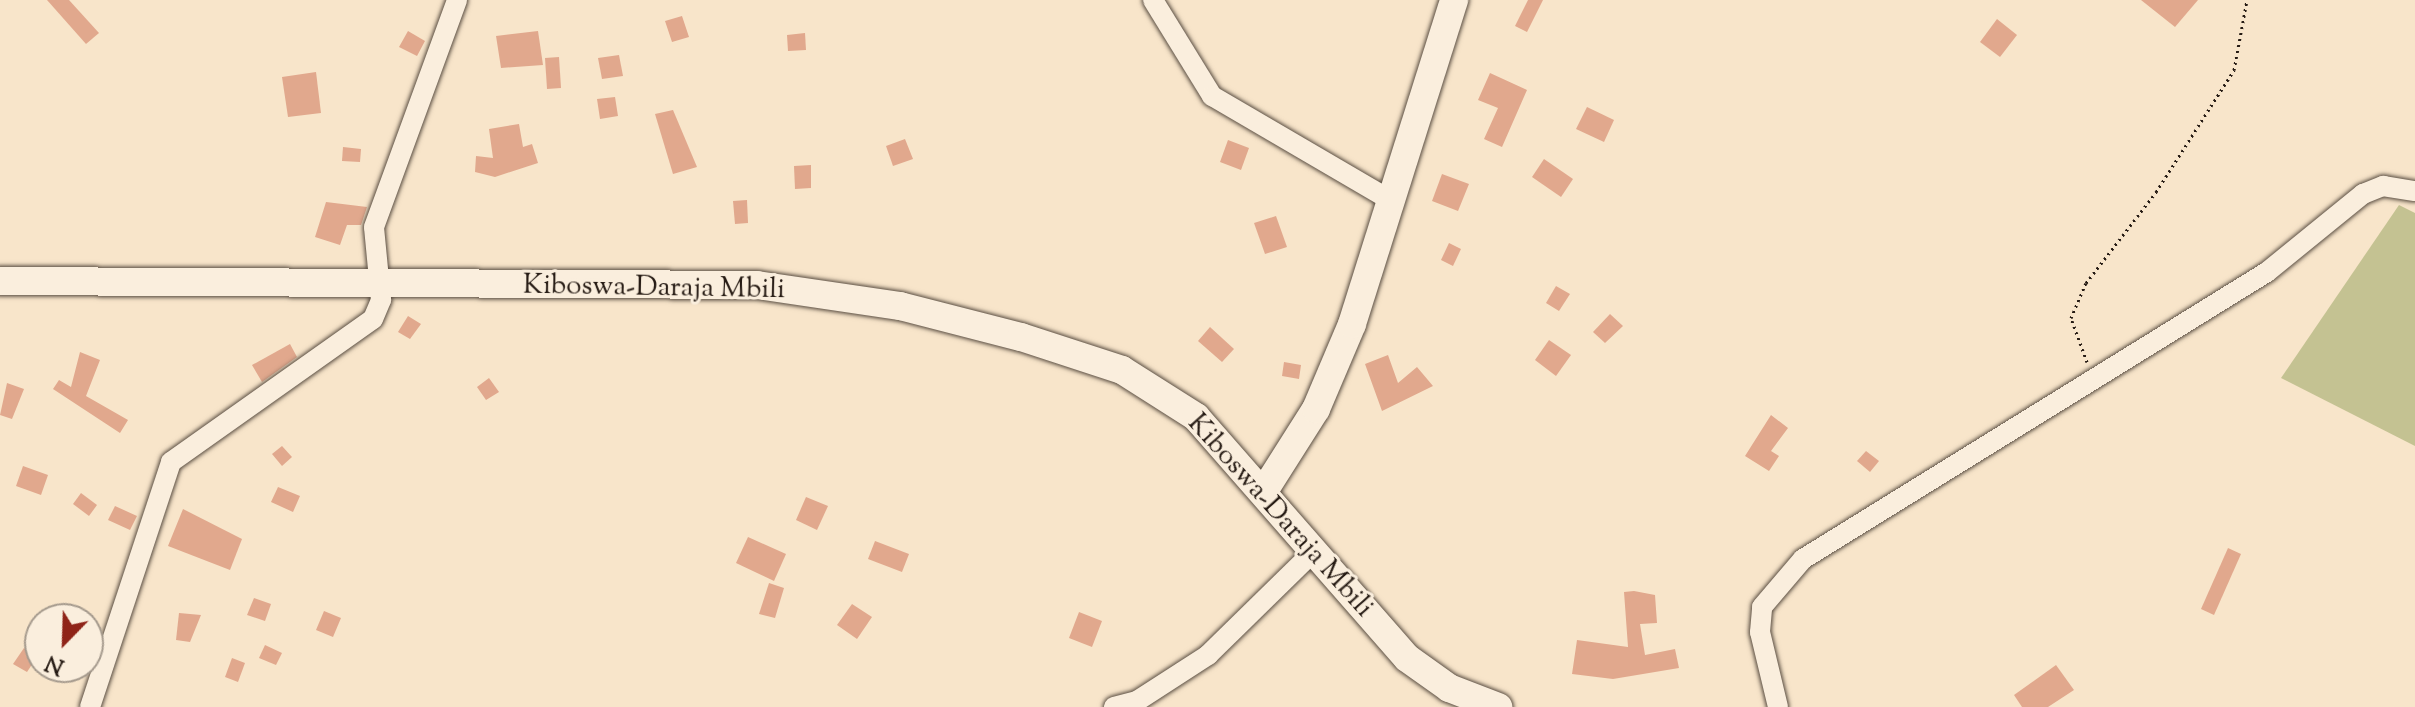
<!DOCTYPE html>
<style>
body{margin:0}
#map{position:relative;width:2415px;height:707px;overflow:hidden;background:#f8e5ca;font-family:"Sorts Mill Goudy",serif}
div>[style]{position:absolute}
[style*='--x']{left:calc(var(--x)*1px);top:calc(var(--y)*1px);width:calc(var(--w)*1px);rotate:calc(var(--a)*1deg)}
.green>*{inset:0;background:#c4c292}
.building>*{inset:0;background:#e1a88d}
.path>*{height:3px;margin-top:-1.5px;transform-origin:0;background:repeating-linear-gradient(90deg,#261b14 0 2px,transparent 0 6px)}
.roads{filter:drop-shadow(0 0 2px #5a4e42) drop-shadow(0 0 2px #5a4e42)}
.minor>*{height:20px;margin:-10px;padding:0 10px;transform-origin:10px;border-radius:10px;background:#faeedd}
.secondary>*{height:28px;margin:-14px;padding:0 14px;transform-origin:14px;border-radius:14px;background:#faeedd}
span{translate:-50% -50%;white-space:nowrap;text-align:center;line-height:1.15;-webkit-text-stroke:6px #faeedd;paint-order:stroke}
.street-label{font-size:28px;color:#261b14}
.north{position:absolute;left:24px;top:603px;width:80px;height:80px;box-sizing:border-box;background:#faeedd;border:2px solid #a59a8d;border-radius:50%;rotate:203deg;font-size:22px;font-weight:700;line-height:32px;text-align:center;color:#261b14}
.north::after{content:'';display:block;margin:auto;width:28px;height:36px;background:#8f2418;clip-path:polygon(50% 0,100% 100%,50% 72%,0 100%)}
</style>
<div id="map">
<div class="green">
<i style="clip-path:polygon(2399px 205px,2415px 213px,2415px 446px,2281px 378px)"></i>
</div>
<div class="building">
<i style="clip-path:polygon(47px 0,69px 0,99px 33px,86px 44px)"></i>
<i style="clip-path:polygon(1528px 0,1543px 0,1527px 32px,1515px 26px)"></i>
<i style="clip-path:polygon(2141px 0,2198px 0,2175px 27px)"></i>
<i style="clip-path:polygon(682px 16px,689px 37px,672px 42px,665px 21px)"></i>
<i style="clip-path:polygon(1997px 19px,2017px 35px,2000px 57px,1980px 42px)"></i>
<i style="clip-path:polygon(408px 31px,425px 41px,417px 56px,399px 47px)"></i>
<i style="clip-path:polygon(538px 31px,543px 65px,501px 68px,496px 36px)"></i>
<i style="clip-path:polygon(805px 33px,806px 50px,788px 51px,787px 35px)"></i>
<i style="clip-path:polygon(619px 55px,623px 76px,602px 79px,598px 58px)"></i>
<i style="clip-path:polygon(559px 57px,561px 88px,547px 89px,545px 58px)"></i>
<i style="clip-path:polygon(316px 72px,321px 113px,288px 117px,282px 77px)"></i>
<i style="clip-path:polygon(1490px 73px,1527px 90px,1502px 147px,1484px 139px,1498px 108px,1478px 100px)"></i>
<i style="clip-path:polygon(615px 97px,618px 116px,600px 119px,597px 99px)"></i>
<i style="clip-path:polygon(1587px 107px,1614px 120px,1604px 142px,1576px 129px)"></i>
<i style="clip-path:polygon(673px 110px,697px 167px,673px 174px,655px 114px)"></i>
<i style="clip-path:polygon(519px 124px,523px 147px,532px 144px,538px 163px,495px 177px,475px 172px,476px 156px,493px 158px,489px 129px)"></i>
<i style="clip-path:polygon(905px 139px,913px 159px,893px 166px,886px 146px)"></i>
<i style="clip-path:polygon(1228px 140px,1249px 148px,1241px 170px,1220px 162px)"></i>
<i style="clip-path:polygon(343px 147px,361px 149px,360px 162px,342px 161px)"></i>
<i style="clip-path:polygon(1544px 159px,1573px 179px,1561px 197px,1532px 177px)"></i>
<i style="clip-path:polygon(811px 165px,811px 188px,795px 189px,794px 166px)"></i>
<i style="clip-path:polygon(1442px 174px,1469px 184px,1458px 211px,1432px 201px)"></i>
<i style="clip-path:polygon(747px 200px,748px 223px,735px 224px,733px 201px)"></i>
<i style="clip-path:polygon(326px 202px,367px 207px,361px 225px,347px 225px,340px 245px,315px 237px)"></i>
<i style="clip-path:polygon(1276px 216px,1287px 247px,1265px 254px,1254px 223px)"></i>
<i style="clip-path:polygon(1449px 243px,1461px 249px,1453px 266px,1441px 260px)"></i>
<i style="clip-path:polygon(1556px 286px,1570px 294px,1559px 311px,1546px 303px)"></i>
<i style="clip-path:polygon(1610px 314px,1623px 326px,1605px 343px,1593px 332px)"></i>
<i style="clip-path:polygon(408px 316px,421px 324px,410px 339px,398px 332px)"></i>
<i style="clip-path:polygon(1210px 327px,1234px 349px,1222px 362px,1198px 341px)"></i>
<i style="clip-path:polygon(1549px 340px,1571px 355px,1556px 376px,1535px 360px)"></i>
<i style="clip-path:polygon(290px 344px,297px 357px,262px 382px,252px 365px)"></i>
<i style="clip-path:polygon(80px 352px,100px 360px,86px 396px,128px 420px,120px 433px,53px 389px,59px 380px,71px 387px)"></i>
<i style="clip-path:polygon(1388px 355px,1398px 383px,1417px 367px,1433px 386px,1382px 411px,1365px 364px)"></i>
<i style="clip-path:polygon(1284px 362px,1301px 365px,1299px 379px,1282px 376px)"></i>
<i style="clip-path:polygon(489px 378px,499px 392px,486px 400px,477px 387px)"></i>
<i style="clip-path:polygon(7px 383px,24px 389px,12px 419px,0 415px)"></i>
<i style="clip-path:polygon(1771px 415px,1788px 428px,1771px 451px,1779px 456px,1769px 471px,1745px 456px)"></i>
<i style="clip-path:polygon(282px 446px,292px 457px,282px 466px,272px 454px)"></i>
<i style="clip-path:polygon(1866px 451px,1879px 461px,1870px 472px,1857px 461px)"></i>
<i style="clip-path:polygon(23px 466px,48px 475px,41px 495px,16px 486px)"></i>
<i style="clip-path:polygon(278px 487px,300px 496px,293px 512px,271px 502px)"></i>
<i style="clip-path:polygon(81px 493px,97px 505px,89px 516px,73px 504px)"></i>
<i style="clip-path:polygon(806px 497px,828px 506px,817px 530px,796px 520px)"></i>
<i style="clip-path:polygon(115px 506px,137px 516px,130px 530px,108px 520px)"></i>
<i style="clip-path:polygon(183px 509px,242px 539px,230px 570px,168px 546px)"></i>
<i style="clip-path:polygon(748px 537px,786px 554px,774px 581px,736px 563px)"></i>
<i style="clip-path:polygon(875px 541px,909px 554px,902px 572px,868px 559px)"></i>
<i style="clip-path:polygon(2228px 548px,2241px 554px,2214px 615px,2201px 609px)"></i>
<i style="clip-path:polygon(769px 583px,784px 588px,775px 618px,759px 614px)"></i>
<i style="clip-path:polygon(1634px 591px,1655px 595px,1657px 623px,1640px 624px,1645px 655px,1675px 649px,1679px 668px,1613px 679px,1572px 674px,1577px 640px,1628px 647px,1624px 592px)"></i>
<i style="clip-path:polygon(254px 598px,271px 604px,265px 621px,247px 615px)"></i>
<i style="clip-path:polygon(852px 604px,872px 617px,857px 639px,837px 625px)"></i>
<i style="clip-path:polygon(324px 611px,341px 618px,333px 637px,316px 630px)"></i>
<i style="clip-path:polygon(1079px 612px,1102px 621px,1092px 647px,1069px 638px)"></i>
<i style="clip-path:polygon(179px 613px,201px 615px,190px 642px,176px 640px)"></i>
<i style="clip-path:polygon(265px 645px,282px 653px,276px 665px,259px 658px)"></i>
<i style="clip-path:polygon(24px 648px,37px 657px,27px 672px,13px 664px)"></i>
<i style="clip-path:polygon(232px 658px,245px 663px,238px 682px,225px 677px)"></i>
<i style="clip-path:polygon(2056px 665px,2074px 690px,2048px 707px,2022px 707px,2014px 695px)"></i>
</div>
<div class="path">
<i style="--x:2087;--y:362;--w:47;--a:-110"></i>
<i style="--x:2071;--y:318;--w:38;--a:-67"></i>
<i style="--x:2086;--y:283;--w:115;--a:-52.4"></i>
<i style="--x:2156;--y:192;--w:145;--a:-57.4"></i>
<i style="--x:2234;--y:70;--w:71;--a:-79.5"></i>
</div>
<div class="roads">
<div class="minor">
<i style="--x:1153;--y:0;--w:113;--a:58.4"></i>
<i style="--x:1212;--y:96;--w:208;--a:30.3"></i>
<i style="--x:90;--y:707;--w:258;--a:-71.7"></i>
<i style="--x:171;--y:462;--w:247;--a:-35.3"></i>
<i style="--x:373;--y:319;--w:21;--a:-67"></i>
<i style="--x:381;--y:300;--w:73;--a:-95.5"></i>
<i style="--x:374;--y:227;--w:242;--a:-69.9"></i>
<i style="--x:1114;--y:707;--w:24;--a:-15"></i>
<i style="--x:1137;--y:701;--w:85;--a:-32.9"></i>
<i style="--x:1208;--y:655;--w:144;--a:-44.4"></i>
<i style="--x:1778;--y:707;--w:77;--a:-103.5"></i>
<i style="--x:1760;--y:632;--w:25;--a:-85"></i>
<i style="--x:1762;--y:607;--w:63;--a:-49.5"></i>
<i style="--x:1803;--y:559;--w:546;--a:-31.74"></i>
<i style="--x:2267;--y:272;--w:124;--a:-39.1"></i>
<i style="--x:2363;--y:194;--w:22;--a:-22"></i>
<i style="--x:2383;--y:186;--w:32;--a:9"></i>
</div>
<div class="secondary">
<i style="--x:0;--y:281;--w:757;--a:0.3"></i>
<i style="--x:757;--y:285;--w:145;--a:8.4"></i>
<i style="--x:900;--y:306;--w:125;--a:14.4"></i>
<i style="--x:1021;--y:337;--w:106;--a:18.1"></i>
<i style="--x:1122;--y:370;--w:88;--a:32.4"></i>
<i style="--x:1196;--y:417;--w:320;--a:48.8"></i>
<i style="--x:1407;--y:658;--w:52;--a:35.5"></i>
<i style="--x:1449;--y:688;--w:53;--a:21.2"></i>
<i style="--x:1264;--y:491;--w:97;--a:-57.6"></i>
<i style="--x:1316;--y:409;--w:92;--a:-67"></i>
<i style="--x:1352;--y:324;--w:340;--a:-72.5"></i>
</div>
</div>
<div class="street-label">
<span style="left:654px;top:288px;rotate:1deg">Kiboswa-Daraja Mbili</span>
<span style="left:1280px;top:516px;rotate:48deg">Kiboswa-Daraja Mbili</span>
</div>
<div class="north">N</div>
</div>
